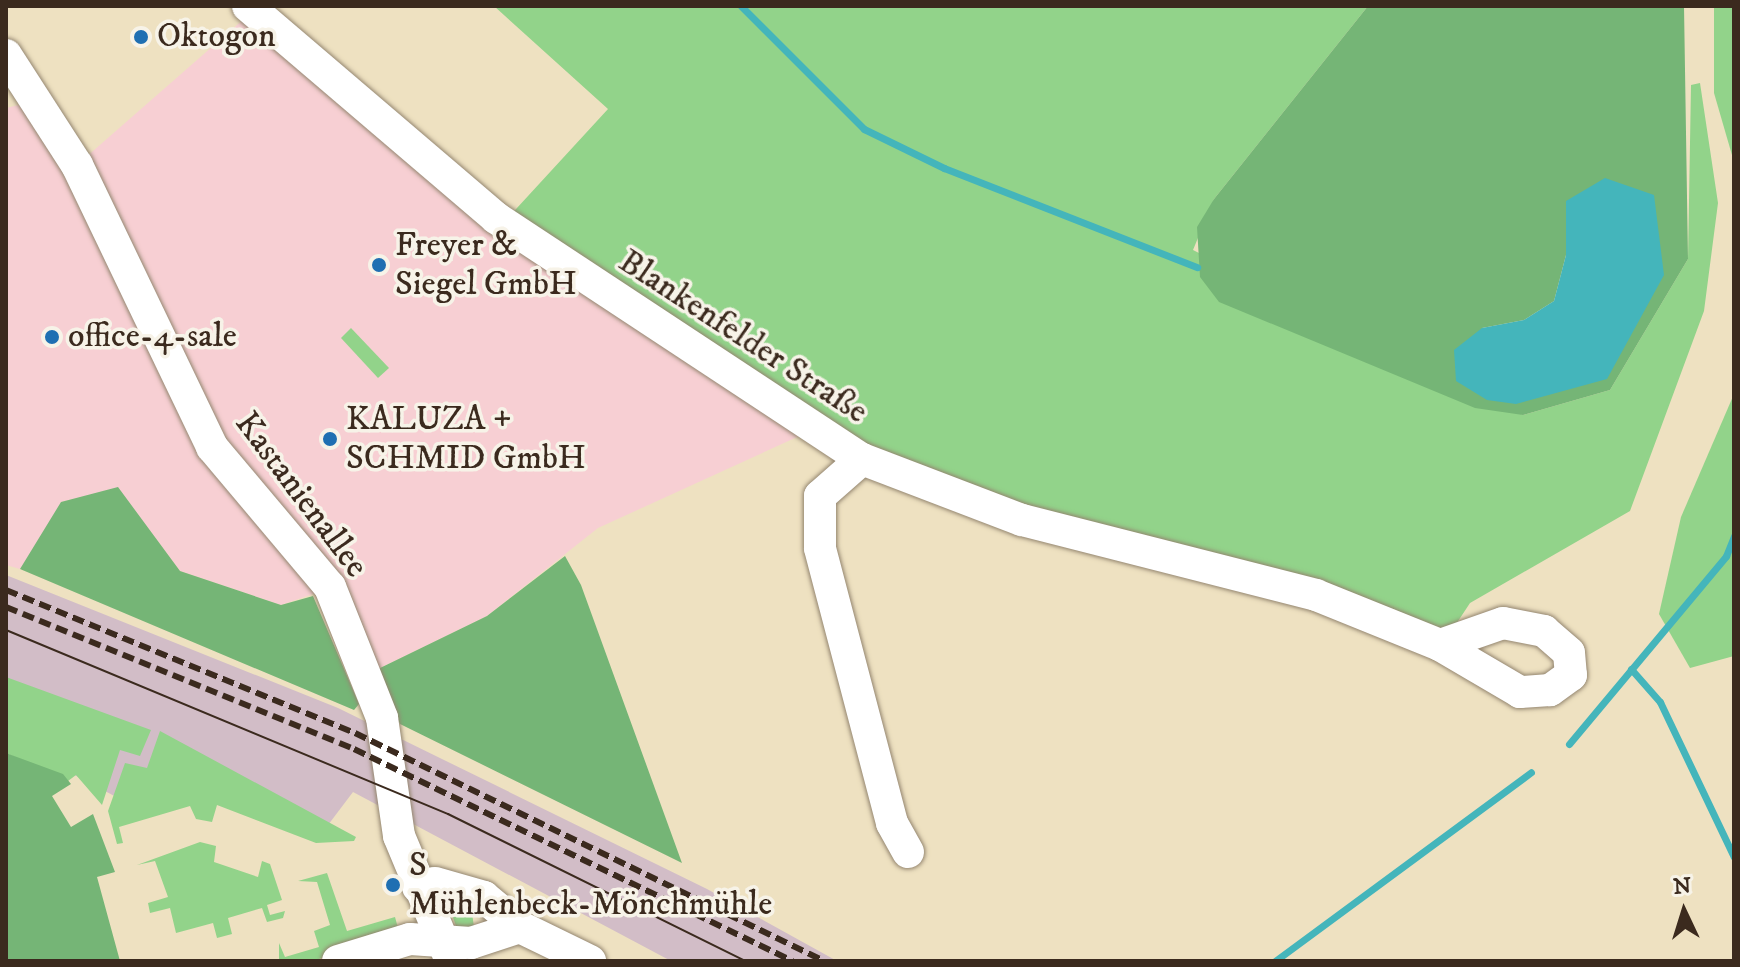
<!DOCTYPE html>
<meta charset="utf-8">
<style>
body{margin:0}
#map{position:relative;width:1740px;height:967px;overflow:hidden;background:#eee1c1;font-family:"IM FELL DW Pica",serif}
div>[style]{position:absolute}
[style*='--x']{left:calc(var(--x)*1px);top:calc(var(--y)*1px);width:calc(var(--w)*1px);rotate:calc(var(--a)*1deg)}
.built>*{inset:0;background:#f7cfd3}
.industrial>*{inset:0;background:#d2bdc7}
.green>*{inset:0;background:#92d38a}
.forest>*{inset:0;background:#75b576}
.water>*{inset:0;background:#44b5bb}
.stream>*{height:7px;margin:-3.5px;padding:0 3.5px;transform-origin:3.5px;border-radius:3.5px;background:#44b5bb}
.roads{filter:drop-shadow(0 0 2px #948670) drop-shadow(0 0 2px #948670)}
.minor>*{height:32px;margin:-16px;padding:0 16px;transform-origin:16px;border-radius:16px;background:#fff}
.tram>*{height:2px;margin:-1px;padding:0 1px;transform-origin:1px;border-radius:1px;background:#3b2a1e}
.rail>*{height:6px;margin-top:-3px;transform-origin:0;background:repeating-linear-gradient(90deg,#3b2a1e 0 12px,transparent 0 18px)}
.dots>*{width:22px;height:22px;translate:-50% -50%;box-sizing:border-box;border:4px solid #f7f3e8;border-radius:50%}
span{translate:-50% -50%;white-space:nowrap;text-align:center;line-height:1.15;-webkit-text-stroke:7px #f7f3e8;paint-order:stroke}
.poi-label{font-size:34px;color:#3b2a1e}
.left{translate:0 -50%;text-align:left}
.street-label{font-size:34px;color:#3b2a1e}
.frame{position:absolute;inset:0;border:8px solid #3b2a1e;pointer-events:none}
.north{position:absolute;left:1644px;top:871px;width:80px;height:80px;-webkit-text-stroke:6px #f7f3e8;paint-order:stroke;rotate:356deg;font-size:22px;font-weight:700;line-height:32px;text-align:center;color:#3b2a1e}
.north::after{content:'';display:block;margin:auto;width:28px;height:36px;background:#3b2a1e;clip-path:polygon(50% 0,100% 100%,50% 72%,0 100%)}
</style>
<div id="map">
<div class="built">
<i style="clip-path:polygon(253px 11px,496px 218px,817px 428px,598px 528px,487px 616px,376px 670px,330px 588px,281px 605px,180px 571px,118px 488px,61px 502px,37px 549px,20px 569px,6px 565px,6px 108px,35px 101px,77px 165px)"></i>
</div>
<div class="industrial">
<i style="clip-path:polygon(6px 575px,338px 708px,707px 889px,837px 961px,671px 961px,353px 792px,325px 829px,163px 783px,122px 800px,6px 739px)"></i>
</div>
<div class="green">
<i style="clip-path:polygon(494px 6px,1368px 6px,1214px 199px,1193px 250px,1523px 415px,1610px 390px,1688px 259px,1691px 85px,1700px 83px,1718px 203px,1704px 311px,1630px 511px,1470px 603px,1443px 644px,916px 479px,504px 222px,608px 109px)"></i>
<i style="clip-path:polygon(1714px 6px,1734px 6px,1734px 162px,1714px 93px)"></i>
<i style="clip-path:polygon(351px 328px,389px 368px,378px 378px,341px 338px)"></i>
<i style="clip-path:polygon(1734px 394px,1734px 656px,1690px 668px,1659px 614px,1681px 517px)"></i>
<i style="clip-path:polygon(6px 677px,151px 730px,140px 756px,120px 750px,102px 805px,76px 775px,68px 781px,6px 753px)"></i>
<i style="clip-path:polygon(160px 731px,356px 837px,354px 841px,316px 843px,217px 805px,212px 822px,196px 819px,190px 806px,119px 827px,123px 843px,117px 844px,108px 811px,125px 763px,147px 768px)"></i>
<i style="clip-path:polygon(200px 842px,216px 846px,214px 862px,258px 877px,262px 861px,270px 864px,282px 900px,267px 905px,270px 915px,285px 911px,283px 918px,267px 922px,262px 908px,228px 918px,232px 934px,217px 938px,213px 923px,176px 933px,170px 908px,150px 913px,148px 903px,168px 897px,155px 861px,137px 865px)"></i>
<i style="clip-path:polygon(327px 873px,347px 931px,395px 917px,398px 928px,314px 961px,279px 961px,279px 943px,285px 957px,319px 947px,314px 931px,330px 925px,317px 882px,298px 881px)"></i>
<i style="clip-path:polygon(447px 900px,471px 906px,474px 927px,457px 929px)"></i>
</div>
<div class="forest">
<i style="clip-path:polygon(evenodd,1368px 6px,1684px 6px,1688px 259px,1610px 390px,1523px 415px,1475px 408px,1219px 302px,1200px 277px,1197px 227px,1214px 199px,1368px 6px,1566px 201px,1607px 379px,1482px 328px,1524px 320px,1554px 301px,1566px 255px,1566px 201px)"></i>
<i style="clip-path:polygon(118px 487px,180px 571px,281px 605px,313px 596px,359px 704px,354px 710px,20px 569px,61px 502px)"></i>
<i style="clip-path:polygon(565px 556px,581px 585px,682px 863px,400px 724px,376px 670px,487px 616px)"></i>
<i style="clip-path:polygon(6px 753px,63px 774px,71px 784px,52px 796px,71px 827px,93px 814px,115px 872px,97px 877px,120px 961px,6px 961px)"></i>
</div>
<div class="water">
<i style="clip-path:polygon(1605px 178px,1654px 195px,1664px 275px,1607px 379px,1516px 404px,1487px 400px,1456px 381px,1454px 350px,1482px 328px,1524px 320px,1554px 301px,1566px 255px,1566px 201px)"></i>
</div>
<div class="stream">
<i style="--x:741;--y:6;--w:174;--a:45"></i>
<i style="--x:864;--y:129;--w:89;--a:26"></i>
<i style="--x:944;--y:168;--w:272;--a:21.4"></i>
<i style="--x:1631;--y:669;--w:44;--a:48.7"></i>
<i style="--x:1660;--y:702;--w:172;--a:64.5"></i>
<i style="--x:1569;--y:744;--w:245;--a:-50.1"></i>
<i style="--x:1726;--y:556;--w:22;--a:-68"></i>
<i style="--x:1275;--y:961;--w:318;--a:-36.4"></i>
</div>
<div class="roads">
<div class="minor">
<i style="--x:248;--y:6;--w:326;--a:40.5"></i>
<i style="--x:496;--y:218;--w:438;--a:33.4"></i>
<i style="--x:6;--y:55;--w:131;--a:57.2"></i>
<i style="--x:77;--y:165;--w:313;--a:64.4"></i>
<i style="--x:212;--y:447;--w:183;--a:49.9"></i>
<i style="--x:330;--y:587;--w:141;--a:68.3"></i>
<i style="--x:382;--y:718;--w:119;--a:81.8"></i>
<i style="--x:399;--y:836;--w:135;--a:67.4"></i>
<i style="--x:908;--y:852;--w:33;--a:-119"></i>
<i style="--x:892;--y:823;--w:284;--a:-104.7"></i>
<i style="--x:820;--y:548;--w:52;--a:-90"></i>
<i style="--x:820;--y:496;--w:56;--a:-41.4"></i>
<i style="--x:862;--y:459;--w:171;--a:20.9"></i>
<i style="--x:1022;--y:520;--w:303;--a:14.3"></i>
<i style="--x:1316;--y:595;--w:134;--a:22"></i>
<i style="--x:1440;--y:645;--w:67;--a:-19.2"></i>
<i style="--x:1503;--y:623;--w:42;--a:11"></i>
<i style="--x:1544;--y:631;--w:33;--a:41"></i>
<i style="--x:1569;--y:653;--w:22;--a:85"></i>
<i style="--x:1571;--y:675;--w:26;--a:144"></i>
<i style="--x:1550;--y:690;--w:30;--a:176"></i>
<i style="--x:1520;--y:692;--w:93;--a:-149.6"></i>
<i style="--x:418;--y:887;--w:17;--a:-13"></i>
<i style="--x:435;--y:883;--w:51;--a:15.9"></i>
<i style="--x:484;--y:897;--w:47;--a:39.8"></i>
<i style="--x:520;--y:927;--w:78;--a:25.9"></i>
<i style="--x:338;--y:961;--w:75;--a:-17"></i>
<i style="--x:410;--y:939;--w:61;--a:3.8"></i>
<i style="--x:471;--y:943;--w:52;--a:-18.1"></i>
</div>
</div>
<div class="tram">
<i style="--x:6;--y:630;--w:479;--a:22.6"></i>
<i style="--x:448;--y:814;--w:332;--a:26.3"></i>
</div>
<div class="rail">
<i style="--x:6;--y:590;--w:377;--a:22.3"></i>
<i style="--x:355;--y:733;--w:521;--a:25.93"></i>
<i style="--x:6;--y:607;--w:376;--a:22.2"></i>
<i style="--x:354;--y:749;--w:487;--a:25.8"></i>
</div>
<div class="dots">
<i style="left:141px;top:37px;background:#1f6fb2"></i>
<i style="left:379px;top:265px;background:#1f6fb2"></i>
<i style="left:52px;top:337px;background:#1f6fb2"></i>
<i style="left:330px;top:439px;background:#1f6fb2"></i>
<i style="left:393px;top:885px;background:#1f6fb2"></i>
</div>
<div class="poi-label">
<span class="left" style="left:157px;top:37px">Oktogon</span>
<span class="left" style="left:395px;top:265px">Freyer &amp;<br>Siegel GmbH</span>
<span class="left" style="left:68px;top:337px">office-4-sale</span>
<span class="left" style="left:346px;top:439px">KALUZA +<br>SCHMID GmbH</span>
<span class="left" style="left:409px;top:885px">S<br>Mühlenbeck-Mönchmühle</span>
</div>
<div class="street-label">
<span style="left:743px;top:337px;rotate:33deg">Blankenfelder Straße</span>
<span style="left:301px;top:495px;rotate:53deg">Kastanienallee</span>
</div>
<div class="frame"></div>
<div class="north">N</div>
</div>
